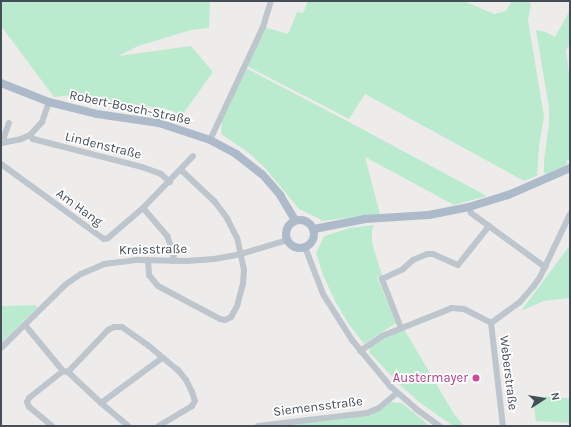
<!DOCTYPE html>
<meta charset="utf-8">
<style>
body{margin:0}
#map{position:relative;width:571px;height:427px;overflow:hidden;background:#eeebeb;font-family:Karla,sans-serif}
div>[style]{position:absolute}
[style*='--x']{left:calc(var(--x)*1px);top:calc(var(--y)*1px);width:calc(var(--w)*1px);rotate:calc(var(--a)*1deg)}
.green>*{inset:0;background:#bbebcf}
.minor>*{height:6px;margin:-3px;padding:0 3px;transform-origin:3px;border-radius:3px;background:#bdc5cd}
.major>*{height:8px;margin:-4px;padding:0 4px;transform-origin:4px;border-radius:4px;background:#acbac9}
.major>.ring{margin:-4px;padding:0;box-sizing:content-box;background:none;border:8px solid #acbac9;border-radius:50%}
.dots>*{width:11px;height:11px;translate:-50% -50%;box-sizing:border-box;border:2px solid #fff;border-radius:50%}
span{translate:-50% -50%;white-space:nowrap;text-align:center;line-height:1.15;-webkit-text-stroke:3.5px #fff;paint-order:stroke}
.street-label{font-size:13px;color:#454e57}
.hotel-label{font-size:13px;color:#b23c85}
.right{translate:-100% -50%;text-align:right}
.frame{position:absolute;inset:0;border:2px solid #454e57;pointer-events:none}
.north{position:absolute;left:523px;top:379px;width:40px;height:40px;-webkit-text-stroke:3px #fff;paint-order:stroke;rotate:78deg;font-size:11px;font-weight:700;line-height:16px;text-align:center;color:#454e57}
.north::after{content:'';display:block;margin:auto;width:14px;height:18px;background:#454e57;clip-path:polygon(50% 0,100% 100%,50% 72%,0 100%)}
</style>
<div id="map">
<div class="green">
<i style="clip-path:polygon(1px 1px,210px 1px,209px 28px,191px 30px,138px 46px,118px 56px,191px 46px,213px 72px,180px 118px,174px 111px,165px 109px,73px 95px,54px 97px,1px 26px)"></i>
<i style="clip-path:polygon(308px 1px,464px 1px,494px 14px,506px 11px,512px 1px,528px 1px,531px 4px,528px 20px,544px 117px,539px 146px,537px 176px,524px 181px,365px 94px,349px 119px,245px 65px,264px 27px,288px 34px,297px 12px,303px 13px)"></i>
<i style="clip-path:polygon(570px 10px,570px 44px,566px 50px,570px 81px,570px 159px,566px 161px,568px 164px,547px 174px,544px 173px,544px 161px,549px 123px,549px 108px,536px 30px,546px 32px,555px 37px)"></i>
<i style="clip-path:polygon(246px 68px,347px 121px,487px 196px,454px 205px,365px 157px,380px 214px,321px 221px,320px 219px,299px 209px,265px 168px,249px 153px,221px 134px,222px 121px,220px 118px)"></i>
<i style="clip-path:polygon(374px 225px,372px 230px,372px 243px,382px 275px,377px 277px,396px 323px,364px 344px,348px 323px,335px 301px,323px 275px,316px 253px,324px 236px,350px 228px)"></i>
<i style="clip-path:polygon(570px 245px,570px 298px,544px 301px,521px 311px)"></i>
<i style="clip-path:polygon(36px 305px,37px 308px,1px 343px,1px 306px)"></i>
<i style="clip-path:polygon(404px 329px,454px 414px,464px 426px,453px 426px,419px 402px,399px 384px,369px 352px,371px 346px,386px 337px)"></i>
<i style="clip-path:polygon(532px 396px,570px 398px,570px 423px,536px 421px)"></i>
<i style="clip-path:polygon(390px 402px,402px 403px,430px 426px,283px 426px,364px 416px)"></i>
</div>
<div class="minor">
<i style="--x:30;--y:135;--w:5;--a:53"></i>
<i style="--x:33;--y:139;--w:113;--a:14.4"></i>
<i style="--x:142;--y:167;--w:20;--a:20"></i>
<i style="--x:161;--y:174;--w:12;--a:42"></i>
<i style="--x:210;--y:140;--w:125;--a:-64.9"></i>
<i style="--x:263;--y:27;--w:27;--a:-73"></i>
<i style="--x:1;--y:143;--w:20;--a:-11"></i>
<i style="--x:21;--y:139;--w:10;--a:-24"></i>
<i style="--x:30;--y:135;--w:18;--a:-47"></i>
<i style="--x:42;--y:122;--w:21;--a:-71"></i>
<i style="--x:2;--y:143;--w:21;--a:-71"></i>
<i style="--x:1;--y:164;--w:127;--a:36.1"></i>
<i style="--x:104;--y:239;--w:4;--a:-14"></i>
<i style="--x:108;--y:238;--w:46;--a:-40.6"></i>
<i style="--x:143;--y:208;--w:72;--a:-46.1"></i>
<i style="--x:469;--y:207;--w:6;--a:72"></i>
<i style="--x:471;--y:213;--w:92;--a:36.1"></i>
<i style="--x:143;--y:208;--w:37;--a:49"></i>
<i style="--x:167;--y:236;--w:18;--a:68"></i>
<i style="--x:174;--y:253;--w:8;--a:97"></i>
<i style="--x:305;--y:247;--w:50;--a:69"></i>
<i style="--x:323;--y:294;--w:54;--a:57.8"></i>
<i style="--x:352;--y:340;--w:60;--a:50.4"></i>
<i style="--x:390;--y:386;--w:35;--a:41"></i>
<i style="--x:416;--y:409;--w:29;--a:36"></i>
<i style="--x:148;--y:260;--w:15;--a:86"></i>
<i style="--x:149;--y:275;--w:14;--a:51"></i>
<i style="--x:158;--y:286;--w:70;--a:28"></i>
<i style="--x:220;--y:319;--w:5;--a:11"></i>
<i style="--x:225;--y:320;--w:7;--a:-27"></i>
<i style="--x:231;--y:317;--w:13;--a:-61"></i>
<i style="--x:237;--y:306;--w:23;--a:-75"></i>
<i style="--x:243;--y:284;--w:14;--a:-86"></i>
<i style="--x:244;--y:270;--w:33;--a:-102"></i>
<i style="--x:237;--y:238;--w:22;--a:-117"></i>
<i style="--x:227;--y:218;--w:20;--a:-127"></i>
<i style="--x:215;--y:202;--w:47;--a:-136.7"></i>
<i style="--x:491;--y:323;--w:104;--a:83.4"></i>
<i style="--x:25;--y:325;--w:60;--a:50.4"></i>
<i style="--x:63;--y:371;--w:5;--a:11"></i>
<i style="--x:68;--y:372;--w:45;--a:43.2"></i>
<i style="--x:101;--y:403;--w:35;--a:40"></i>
<i style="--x:401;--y:328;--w:53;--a:-111.2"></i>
<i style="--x:382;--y:279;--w:23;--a:-25"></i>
<i style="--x:403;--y:269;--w:13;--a:-42"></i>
<i style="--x:413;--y:260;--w:15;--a:-23"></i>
<i style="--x:427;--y:254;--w:6;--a:0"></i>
<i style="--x:433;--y:254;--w:27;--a:24"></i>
<i style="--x:458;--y:265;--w:50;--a:-51.5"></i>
<i style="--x:1;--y:348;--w:90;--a:-44.5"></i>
<i style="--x:65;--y:285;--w:19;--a:-35"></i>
<i style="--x:81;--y:274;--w:25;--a:-23"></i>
<i style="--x:104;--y:264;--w:34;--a:-7"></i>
<i style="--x:138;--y:260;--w:49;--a:1.2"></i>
<i style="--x:187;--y:261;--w:27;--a:-4"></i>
<i style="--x:214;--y:259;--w:27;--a:-10"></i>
<i style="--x:241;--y:254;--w:48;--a:-16.9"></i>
<i style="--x:360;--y:351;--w:27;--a:-34"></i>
<i style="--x:382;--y:336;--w:75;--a:-21.8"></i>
<i style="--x:452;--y:308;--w:12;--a:5"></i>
<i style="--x:464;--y:309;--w:30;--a:27"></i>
<i style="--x:491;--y:323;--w:34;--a:-36"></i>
<i style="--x:519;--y:303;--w:21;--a:-49"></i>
<i style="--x:533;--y:287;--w:12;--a:-55"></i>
<i style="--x:540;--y:277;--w:70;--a:-64.5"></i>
<i style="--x:68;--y:372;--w:58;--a:-46.4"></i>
<i style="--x:108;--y:330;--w:7;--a:-27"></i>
<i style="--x:114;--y:327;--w:8;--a:0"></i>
<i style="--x:122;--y:327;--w:33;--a:35"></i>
<i style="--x:149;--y:346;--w:38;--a:40"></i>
<i style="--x:178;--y:370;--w:13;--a:51"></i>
<i style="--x:186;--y:380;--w:13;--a:63"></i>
<i style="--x:192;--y:392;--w:9;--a:72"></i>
<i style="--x:195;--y:401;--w:6;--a:121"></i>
<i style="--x:192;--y:406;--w:39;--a:149"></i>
<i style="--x:101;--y:403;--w:76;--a:-36.4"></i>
<i style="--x:52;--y:426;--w:30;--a:-140"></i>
<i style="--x:29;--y:407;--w:5;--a:-112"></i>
<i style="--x:27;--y:402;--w:4;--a:-63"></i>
<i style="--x:29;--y:398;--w:43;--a:-38.5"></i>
<i style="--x:258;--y:426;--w:110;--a:-6.8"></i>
<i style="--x:367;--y:413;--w:13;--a:-23"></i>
<i style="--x:379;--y:408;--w:23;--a:-40"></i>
</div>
<div class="major">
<i style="--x:1;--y:83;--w:52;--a:21.6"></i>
<i style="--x:49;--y:102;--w:49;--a:14"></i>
<i style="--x:97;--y:114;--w:63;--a:8.3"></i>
<i style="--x:159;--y:123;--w:54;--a:18.4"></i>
<i style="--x:210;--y:140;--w:30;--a:28"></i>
<i style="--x:236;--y:154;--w:33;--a:38"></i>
<i style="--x:262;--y:174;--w:28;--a:49"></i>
<i style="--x:280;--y:195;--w:29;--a:59"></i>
<i class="ring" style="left:286px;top:220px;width:20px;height:20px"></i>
<i style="--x:314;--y:229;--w:52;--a:-11.1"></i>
<i style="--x:365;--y:219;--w:64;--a:-3.6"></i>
<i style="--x:429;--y:215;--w:41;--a:-11.3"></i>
<i style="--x:469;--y:207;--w:41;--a:-17.1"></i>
<i style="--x:508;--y:195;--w:68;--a:-23.5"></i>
</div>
<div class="dots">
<i style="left:476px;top:378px;background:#d1479c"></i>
</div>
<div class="street-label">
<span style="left:130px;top:108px;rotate:12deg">Robert-Bosch-Straße</span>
<span style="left:103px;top:146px;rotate:14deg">Lindenstraße</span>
<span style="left:79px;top:208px;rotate:36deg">Am Hang</span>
<span style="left:153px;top:250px;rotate:-1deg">Kreisstraße</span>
<span style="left:508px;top:373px;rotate:83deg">Weberstraße</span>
<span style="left:318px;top:407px;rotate:-7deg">Siemensstraße</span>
</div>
<div class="hotel-label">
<span class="right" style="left:468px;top:378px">Austermayer</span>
</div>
<div class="frame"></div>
<div class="north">N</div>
</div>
